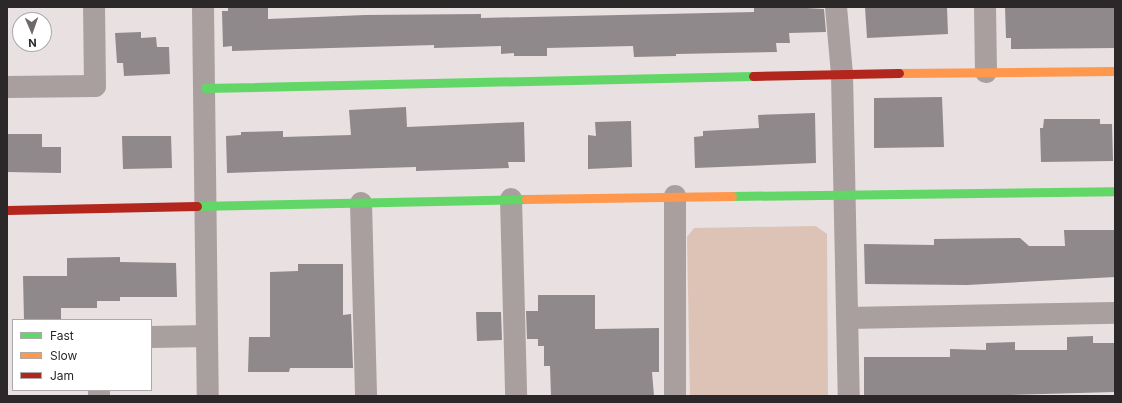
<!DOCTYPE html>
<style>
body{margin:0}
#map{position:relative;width:1122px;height:403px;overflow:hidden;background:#e8e0e1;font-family:Inter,sans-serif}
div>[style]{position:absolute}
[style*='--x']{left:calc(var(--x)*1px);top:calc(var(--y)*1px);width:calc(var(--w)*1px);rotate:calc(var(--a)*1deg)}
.green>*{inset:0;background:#dcc3b6}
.building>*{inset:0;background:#8f898b}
.street>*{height:22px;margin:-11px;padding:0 11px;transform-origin:11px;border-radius:11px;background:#a99f9e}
.fast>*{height:9px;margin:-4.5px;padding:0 4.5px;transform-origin:4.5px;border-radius:4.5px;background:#63d668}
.slow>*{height:9px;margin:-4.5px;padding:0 4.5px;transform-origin:4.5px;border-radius:4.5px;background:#ff974d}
.jam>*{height:9px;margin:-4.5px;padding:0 4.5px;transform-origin:4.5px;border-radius:4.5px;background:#b3261e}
span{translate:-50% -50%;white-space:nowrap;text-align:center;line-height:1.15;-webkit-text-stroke:4px #fff;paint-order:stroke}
.frame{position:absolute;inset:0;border:8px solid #2c2728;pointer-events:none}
.legend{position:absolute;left:12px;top:319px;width:140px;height:72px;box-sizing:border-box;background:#fff;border:1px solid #aba9a9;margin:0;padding:5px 7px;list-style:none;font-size:12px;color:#2c2728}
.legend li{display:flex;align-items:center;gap:8px;height:20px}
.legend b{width:20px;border:1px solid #aba9a9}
.north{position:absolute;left:12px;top:12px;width:40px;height:40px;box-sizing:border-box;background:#fff;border:1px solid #aba9a9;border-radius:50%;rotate:178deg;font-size:11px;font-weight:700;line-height:16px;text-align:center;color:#2c2728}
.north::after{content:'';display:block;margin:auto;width:14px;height:18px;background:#6e6869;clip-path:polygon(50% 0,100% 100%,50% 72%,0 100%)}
</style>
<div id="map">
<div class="green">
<i style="clip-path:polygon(816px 226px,827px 234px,828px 396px,690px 396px,687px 237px,694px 228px)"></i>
</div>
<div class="building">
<i style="clip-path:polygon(228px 7px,268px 7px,268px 19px,365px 15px,481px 14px,481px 18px,754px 12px,754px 7px,788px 7px,824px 9px,826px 32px,789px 33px,790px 43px,776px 43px,777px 52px,676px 54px,676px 56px,634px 57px,633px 46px,547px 48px,547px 56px,514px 56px,514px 53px,501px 54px,501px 46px,434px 48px,434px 45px,232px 51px,232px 46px,223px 47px,222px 11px,228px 11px)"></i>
<i style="clip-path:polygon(865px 7px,947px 7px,948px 34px,867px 38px)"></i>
<i style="clip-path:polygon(1005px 7px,1115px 7px,1115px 48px,1011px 49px,1011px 38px,1006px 38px)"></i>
<i style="clip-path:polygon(141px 32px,141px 38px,156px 37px,157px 47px,169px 47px,170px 74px,124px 76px,123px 63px,117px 63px,115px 33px)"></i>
<i style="clip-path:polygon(942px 97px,944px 147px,874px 148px,874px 98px)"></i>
<i style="clip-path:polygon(406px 107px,407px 127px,524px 122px,525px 162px,508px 162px,509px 168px,416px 171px,416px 167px,381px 168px,227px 173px,226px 136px,241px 135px,241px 132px,283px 131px,283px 137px,351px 135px,349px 110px)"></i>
<i style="clip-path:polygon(815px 113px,816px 163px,695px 168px,694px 137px,703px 136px,703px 131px,759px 128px,758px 115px)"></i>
<i style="clip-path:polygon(1044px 119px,1100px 119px,1100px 124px,1112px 124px,1113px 161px,1041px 162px,1040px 128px,1043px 128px)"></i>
<i style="clip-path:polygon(631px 121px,632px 167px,588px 169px,588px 135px,596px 136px,595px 122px)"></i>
<i style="clip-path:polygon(7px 134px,42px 134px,42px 147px,61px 147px,61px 173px,7px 172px)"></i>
<i style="clip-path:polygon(122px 136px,171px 136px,172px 168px,123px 169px)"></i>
<i style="clip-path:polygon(1064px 230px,1115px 230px,1115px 277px,967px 285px,865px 284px,864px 244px,934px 245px,934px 239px,1020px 238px,1029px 246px,1065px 246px)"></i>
<i style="clip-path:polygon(120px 257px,120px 262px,176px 263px,177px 297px,120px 297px,120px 301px,97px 301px,97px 308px,61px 308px,61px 320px,24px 320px,23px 276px,67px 276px,67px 258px)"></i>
<i style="clip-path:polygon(298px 264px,343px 264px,343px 315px,351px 314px,353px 368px,290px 368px,289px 372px,248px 372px,249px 337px,270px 337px,270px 272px,298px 271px)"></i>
<i style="clip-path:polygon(538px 295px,595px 295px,595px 329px,659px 328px,659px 372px,652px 372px,654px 396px,551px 396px,550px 366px,544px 366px,544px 346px,538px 346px,538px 339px,527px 339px,526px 311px,538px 311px)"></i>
<i style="clip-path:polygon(476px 312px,501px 312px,502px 340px,477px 341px)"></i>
<i style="clip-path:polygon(1093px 336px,1093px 343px,1115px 343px,1115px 392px,977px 396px,864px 395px,864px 357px,950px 357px,950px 349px,986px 350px,986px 343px,1015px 342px,1015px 350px,1067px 350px,1067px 337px)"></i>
</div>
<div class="street">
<i style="--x:203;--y:7;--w:389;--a:89.3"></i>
<i style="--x:836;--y:7;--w:67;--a:84.9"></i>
<i style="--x:842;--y:74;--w:322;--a:88.8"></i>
<i style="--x:985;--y:7;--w:65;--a:89.1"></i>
<i style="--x:7;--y:87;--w:88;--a:-0.7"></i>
<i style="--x:95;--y:86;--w:79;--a:-90.7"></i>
<i style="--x:675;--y:196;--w:200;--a:90"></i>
<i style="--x:511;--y:199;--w:197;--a:88.5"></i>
<i style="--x:361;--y:203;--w:193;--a:88.5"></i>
<i style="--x:848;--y:318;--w:267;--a:-1.1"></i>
<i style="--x:151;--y:337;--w:56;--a:-1"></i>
<i style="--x:99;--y:390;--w:6;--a:90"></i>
</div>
<div class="fast">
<i style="--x:205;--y:88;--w:548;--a:-1.25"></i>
<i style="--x:732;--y:196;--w:383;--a:-0.7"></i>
<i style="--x:197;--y:206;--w:329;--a:-1.2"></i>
</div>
<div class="slow">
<i style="--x:899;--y:73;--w:216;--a:-0.5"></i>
<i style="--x:526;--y:199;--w:206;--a:-0.8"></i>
</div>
<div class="jam">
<i style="--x:753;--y:76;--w:146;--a:-1.2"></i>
<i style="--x:7;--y:210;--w:190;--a:-1.2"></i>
</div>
<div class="frame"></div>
<ul class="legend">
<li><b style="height:5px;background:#63d668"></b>Fast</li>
<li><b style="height:5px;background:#ff974d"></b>Slow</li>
<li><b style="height:5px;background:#b3261e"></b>Jam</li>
</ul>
<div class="north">N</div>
</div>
